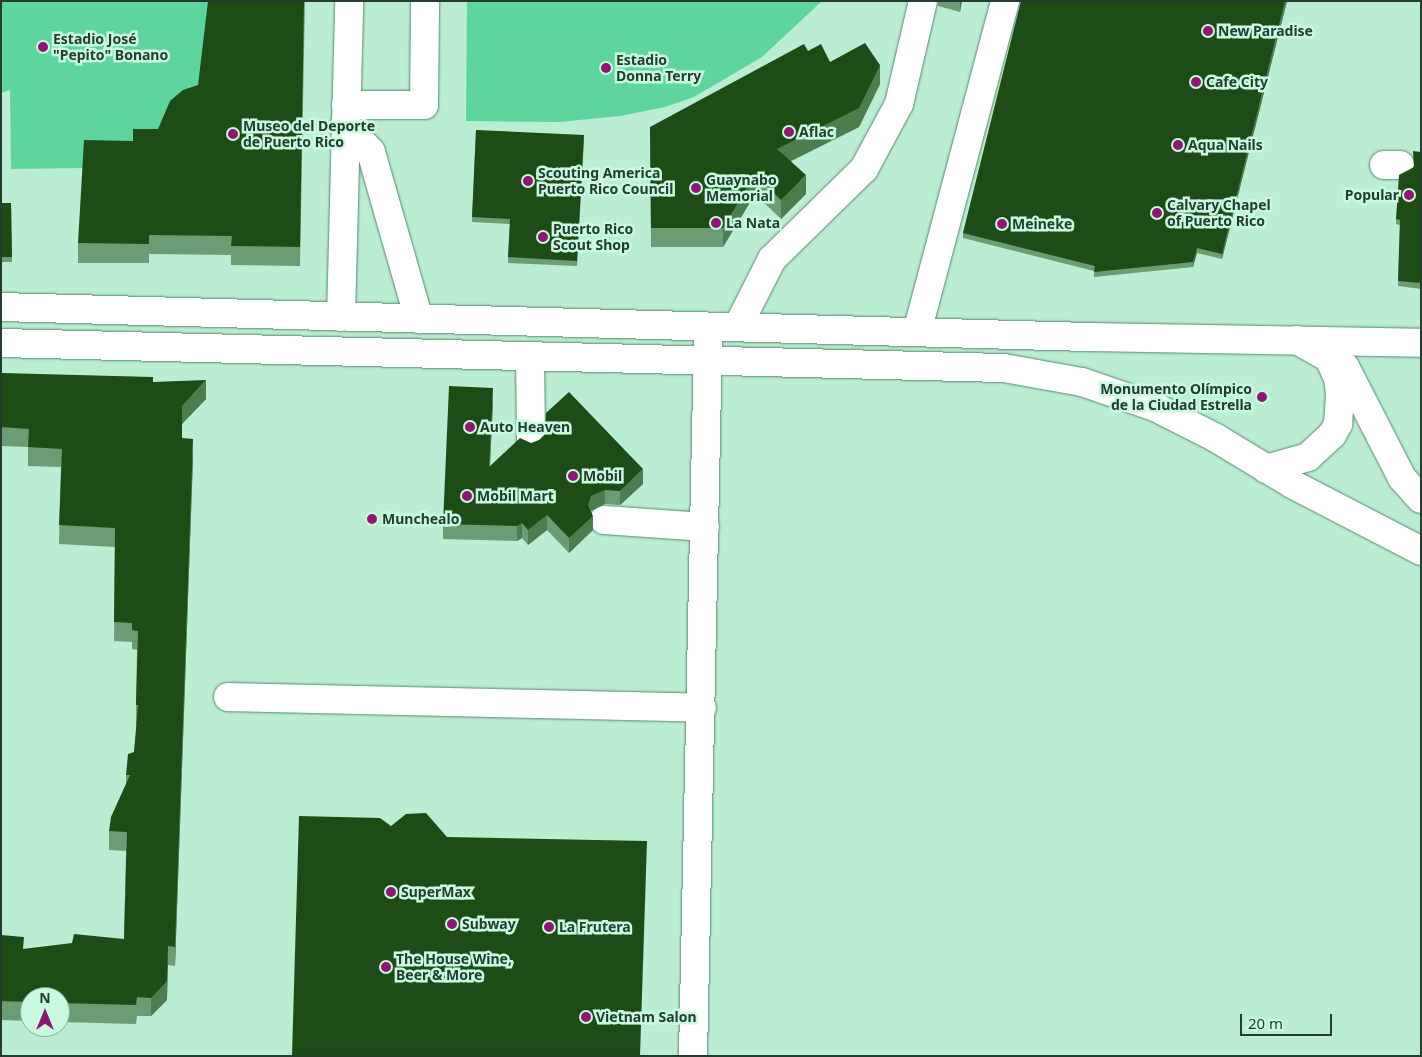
<!DOCTYPE html>
<meta charset="utf-8">
<style>
body{margin:0}
#map{position:relative;width:1422px;height:1057px;overflow:hidden;background:#baedd1;font-family:"Noto Sans",sans-serif}
div>[style]{position:absolute}
[style*='--x']{left:calc(var(--x)*1px);top:calc(var(--y)*1px);width:calc(var(--w)*1px);rotate:calc(var(--a)*1deg)}
.green>*{inset:0;background:#5fd59e}
.roads{filter:drop-shadow(0 0 1px #588870) drop-shadow(0 0 1px #588870)}
.minor>*{height:28px;margin:-14px;padding:0 14px;transform-origin:14px;border-radius:14px;background:#fff}
.wall>*{inset:0;background:#6c9c74}
.shaded-wall>*{inset:0;background:#4d7c4f}
.building>*{inset:0;background:#1e4c17}
.dots>*{width:14px;height:14px;translate:-50% -50%;box-sizing:border-box;border:2px solid #c7fade;border-radius:50%}
span{translate:-50% -50%;white-space:nowrap;text-align:center;line-height:1.15;-webkit-text-stroke:5px #c7fade;paint-order:stroke}
.poi-label{font-size:14px;color:#273c31;font-weight:700}
.left{translate:0 -50%;text-align:left}
.right{translate:-100% -50%;text-align:right}
.frame{position:absolute;inset:0;border:2px solid #273c31;pointer-events:none}
.north{position:absolute;left:20px;top:987px;width:50px;height:50px;box-sizing:border-box;background:#c7fade;border:1px solid #87ae99;border-radius:50%;rotate:0deg;font-size:14px;font-weight:700;line-height:20px;text-align:center;color:#273c31}
.north::after{content:'';display:block;margin:auto;width:18px;height:22px;background:#911572;clip-path:polygon(50% 0,100% 100%,50% 72%,0 100%)}
.scale{position:absolute;left:1240px;top:1014px;width:92px;height:22px;box-sizing:border-box;border:2px solid #273c31;border-top:0;padding-left:6px;font-size:15px;line-height:18px;white-space:nowrap;color:#273c31;-webkit-text-stroke:4px #c7fade;paint-order:stroke}
</style>
<div id="map">
<div class="green">
<i style="clip-path:polygon(1px 1px,210px 1px,201px 82px,167px 125px,84px 168px,11px 169px,10px 90px,1px 93px)"></i>
<i style="clip-path:polygon(467px 1px,822px 1px,762px 57px,694px 97px,665px 107px,620px 116px,559px 122px,466px 121px)"></i>
</div>
<div class="roads">
<div class="minor">
<i style="--x:346;--y:105;--w:78;--a:0"></i>
<i style="--x:424;--y:105;--w:104;--a:-89.4"></i>
<i style="--x:345;--y:124;--w:38;--a:47"></i>
<i style="--x:371;--y:152;--w:174;--a:74"></i>
<i style="--x:1384;--y:165;--w:16;--a:0"></i>
<i style="--x:1;--y:307;--w:1089;--a:1.58"></i>
<i style="--x:1090;--y:337;--w:331;--a:1"></i>
<i style="--x:341;--y:317;--w:316;--a:-88.5"></i>
<i style="--x:738;--y:326;--w:75;--a:-63.1"></i>
<i style="--x:772;--y:259;--w:129;--a:-44.4"></i>
<i style="--x:864;--y:169;--w:74;--a:-61.7"></i>
<i style="--x:899;--y:104;--w:106;--a:-76.9"></i>
<i style="--x:917;--y:332;--w:342;--a:-75.1"></i>
<i style="--x:1297;--y:340;--w:55;--a:29.4"></i>
<i style="--x:1345;--y:367;--w:125;--a:62.8"></i>
<i style="--x:1402;--y:478;--w:28;--a:48"></i>
<i style="--x:1;--y:343;--w:1003;--a:1.43"></i>
<i style="--x:1004;--y:368;--w:79;--a:10.2"></i>
<i style="--x:1082;--y:382;--w:77;--a:18.9"></i>
<i style="--x:1155;--y:407;--w:68;--a:26.9"></i>
<i style="--x:1216;--y:438;--w:89;--a:31.2"></i>
<i style="--x:1292;--y:484;--w:145;--a:27.4"></i>
<i style="--x:530;--y:356;--w:86;--a:89.3"></i>
<i style="--x:1266;--y:469;--w:44;--a:-15.9"></i>
<i style="--x:1308;--y:457;--w:33;--a:-43"></i>
<i style="--x:1332;--y:435;--w:13;--a:-61"></i>
<i style="--x:1338;--y:424;--w:30;--a:-86"></i>
<i style="--x:1340;--y:394;--w:16;--a:-97"></i>
<i style="--x:1338;--y:378;--w:19;--a:-115"></i>
<i style="--x:604;--y:520;--w:101;--a:4"></i>
<i style="--x:228;--y:697;--w:474;--a:1.3"></i>
<i style="--x:693;--y:1056;--w:714;--a:-88.8"></i>
</div>
</div>
<div class="wall">
<i style="clip-path:polygon(305px 1px,300px 266px,231px 265px,231px 255px,149px 254px,149px 263px,78px 263px,78px 243px,133px 141px,158px 129px,198px 85px)"></i>
<i style="clip-path:polygon(938px 1px,962px 1px,960px 12px,938px 6px)"></i>
<i style="clip-path:polygon(1021px 1px,1287px 1px,1222px 259px,1197px 253px,1193px 267px,1094px 277px,1094px 271px,963px 238px,963px 233px)"></i>
<i style="clip-path:polygon(830px 62px,880px 84px,859px 127px,791px 161px,806px 194px,781px 219px,755px 194px,723px 247px,651px 247px,650px 127px)"></i>
<i style="clip-path:polygon(476px 130px,584px 140px,577px 266px,508px 263px,510px 224px,472px 222px)"></i>
<i style="clip-path:polygon(1421px 152px,1421px 289px,1398px 286px,1400px 225px,1396px 224px,1396px 219px,1413px 167px)"></i>
<i style="clip-path:polygon(1px 203px,11px 203px,12px 262px,1px 262px)"></i>
<i style="clip-path:polygon(1px 373px,153px 382px,206px 399px,182px 424px,182px 438px,193px 458px,175px 966px,168px 965px,167px 1000px,151px 1016px,137px 1016px,136px 1024px,60px 1022px,60px 997px,30px 997px,30px 1021px,1px 1020px,1px 935px,24px 949px,124px 939px,126px 851px,109px 850px,109px 831px,126px 784px,126px 775px,134px 752px,137px 724px,136px 724px,136px 705px,137px 650px,132px 649px,132px 642px,114px 641px,115px 547px,59px 544px,61px 467px,28px 466px,28px 447px,1px 446px)"></i>
<i style="clip-path:polygon(493px 403px,490px 467px,531px 443px,643px 484px,620px 505px,605px 504px,591px 511px,593px 530px,569px 553px,547px 530px,528px 545px,522px 538px,517px 541px,443px 539px,443px 524px)"></i>
</div>
<div class="shaded-wall">
<i style="clip-path:polygon(960px 1px,962px 1px,960px 12px)"></i>
<i style="clip-path:polygon(1285px 1px,1287px 1px,1222px 259px,1222px 254px)"></i>
<i style="clip-path:polygon(880px 65px,880px 84px,859px 127px,777px 168px,777px 149px)"></i>
<i style="clip-path:polygon(755px 175px,755px 194px,723px 247px,723px 228px)"></i>
<i style="clip-path:polygon(806px 175px,806px 194px,781px 219px,781px 200px)"></i>
<i style="clip-path:polygon(1197px 248px,1197px 253px,1193px 267px,1193px 262px)"></i>
<i style="clip-path:polygon(206px 380px,206px 399px,182px 424px,182px 406px)"></i>
<i style="clip-path:polygon(493px 388px,493px 403px,489px 482px,489px 467px)"></i>
<i style="clip-path:polygon(193px 439px,193px 458px,175px 966px,175px 947px)"></i>
<i style="clip-path:polygon(643px 469px,643px 484px,620px 505px,620px 491px)"></i>
<i style="clip-path:polygon(605px 490px,605px 504px,591px 511px,588px 505px,591px 496px)"></i>
<i style="clip-path:polygon(547px 515px,547px 530px,528px 545px,528px 530px)"></i>
<i style="clip-path:polygon(593px 516px,593px 530px,569px 553px,569px 538px)"></i>
<i style="clip-path:polygon(522px 523px,522px 538px,517px 541px,517px 526px)"></i>
<i style="clip-path:polygon(168px 946px,167px 1000px,151px 1016px,151px 998px)"></i>
</div>
<div class="building">
<i style="clip-path:polygon(208px 1px,304px 1px,300px 247px,231px 246px,232px 236px,149px 235px,149px 244px,78px 243px,84px 140px,133px 141px,133px 129px,158px 129px,170px 101px,183px 90px,198px 85px)"></i>
<i style="clip-path:polygon(1021px 1px,1285px 1px,1222px 254px,1197px 248px,1193px 262px,1094px 272px,1095px 266px,963px 233px)"></i>
<i style="clip-path:polygon(865px 43px,880px 65px,859px 108px,777px 149px,806px 175px,781px 200px,755px 175px,723px 228px,651px 228px,650px 127px,804px 44px,808px 51px,821px 44px,830px 62px)"></i>
<i style="clip-path:polygon(476px 130px,584px 135px,577px 261px,508px 257px,510px 219px,472px 217px)"></i>
<i style="clip-path:polygon(1413px 151px,1421px 152px,1421px 283px,1398px 281px,1400px 220px,1396px 219px,1399px 175px,1414px 167px)"></i>
<i style="clip-path:polygon(1px 203px,11px 203px,12px 257px,1px 257px)"></i>
<i style="clip-path:polygon(1px 373px,153px 377px,153px 382px,206px 380px,182px 406px,182px 438px,193px 439px,175px 947px,168px 946px,167px 981px,151px 998px,137px 997px,136px 1005px,60px 1003px,60px 997px,30px 997px,30px 1002px,1px 1001px,1px 935px,24px 937px,23px 949px,72px 943px,74px 934px,124px 939px,127px 832px,109px 831px,111px 817px,130px 775px,126px 775px,128px 754px,134px 752px,138px 705px,136px 705px,138px 631px,132px 630px,132px 623px,114px 622px,115px 528px,59px 525px,62px 449px,28px 447px,29px 429px,1px 427px)"></i>
<i style="clip-path:polygon(449px 386px,493px 388px,489px 467px,520px 438px,531px 443px,539px 440px,545px 434px,546px 413px,569px 392px,643px 469px,620px 491px,605px 490px,591px 496px,588px 505px,593px 516px,569px 538px,547px 515px,528px 530px,522px 523px,517px 526px,443px 524px)"></i>
<i style="clip-path:polygon(426px 813px,447px 837px,647px 841px,640px 1056px,292px 1056px,299px 816px,380px 818px,391px 826px,406px 814px)"></i>
</div>
<div class="dots">
<i style="left:1208px;top:31px;background:#911572"></i>
<i style="left:43px;top:47px;background:#911572"></i>
<i style="left:606px;top:68px;background:#911572"></i>
<i style="left:1196px;top:82px;background:#911572"></i>
<i style="left:789px;top:132px;background:#911572"></i>
<i style="left:233px;top:134px;background:#911572"></i>
<i style="left:1178px;top:145px;background:#911572"></i>
<i style="left:528px;top:181px;background:#911572"></i>
<i style="left:696px;top:188px;background:#911572"></i>
<i style="left:1409px;top:195px;background:#911572"></i>
<i style="left:1157px;top:213px;background:#911572"></i>
<i style="left:716px;top:223px;background:#911572"></i>
<i style="left:1002px;top:224px;background:#911572"></i>
<i style="left:543px;top:237px;background:#911572"></i>
<i style="left:1262px;top:397px;background:#911572"></i>
<i style="left:470px;top:427px;background:#911572"></i>
<i style="left:573px;top:476px;background:#911572"></i>
<i style="left:467px;top:496px;background:#911572"></i>
<i style="left:372px;top:519px;background:#911572"></i>
<i style="left:391px;top:892px;background:#911572"></i>
<i style="left:452px;top:924px;background:#911572"></i>
<i style="left:549px;top:927px;background:#911572"></i>
<i style="left:386px;top:967px;background:#911572"></i>
<i style="left:586px;top:1017px;background:#911572"></i>
</div>
<div class="poi-label">
<span class="left" style="left:1218px;top:31px">New Paradise</span>
<span class="left" style="left:53px;top:47px">Estadio José<br>"Pepito" Bonano</span>
<span class="left" style="left:616px;top:68px">Estadio<br>Donna Terry</span>
<span class="left" style="left:1206px;top:82px">Cafe City</span>
<span class="left" style="left:243px;top:134px">Museo del Deporte<br>de Puerto Rico</span>
<span class="left" style="left:799px;top:132px">Aflac</span>
<span class="left" style="left:1188px;top:145px">Aqua Nails</span>
<span class="left" style="left:538px;top:181px">Scouting America<br>Puerto Rico Council</span>
<span class="left" style="left:706px;top:188px">Guaynabo<br>Memorial</span>
<span class="right" style="left:1399px;top:195px">Popular</span>
<span class="left" style="left:1167px;top:213px">Calvary Chapel<br>of Puerto Rico</span>
<span class="left" style="left:726px;top:223px">La Nata</span>
<span class="left" style="left:1012px;top:224px">Meineke</span>
<span class="left" style="left:553px;top:237px">Puerto Rico<br>Scout Shop</span>
<span class="right" style="left:1252px;top:397px">Monumento Olímpico<br>de la Ciudad Estrella</span>
<span class="left" style="left:480px;top:427px">Auto Heaven</span>
<span class="left" style="left:583px;top:476px">Mobil</span>
<span class="left" style="left:477px;top:496px">Mobil Mart</span>
<span class="left" style="left:382px;top:519px">Munchealo</span>
<span class="left" style="left:401px;top:892px">SuperMax</span>
<span class="left" style="left:462px;top:924px">Subway</span>
<span class="left" style="left:559px;top:927px">La Frutera</span>
<span class="left" style="left:396px;top:967px">The House Wine,<br>Beer &amp; More</span>
<span class="left" style="left:596px;top:1017px">Vietnam Salon</span>
</div>
<div class="frame"></div>
<div class="north">N</div>
<div class="scale">20 m</div>
</div>
